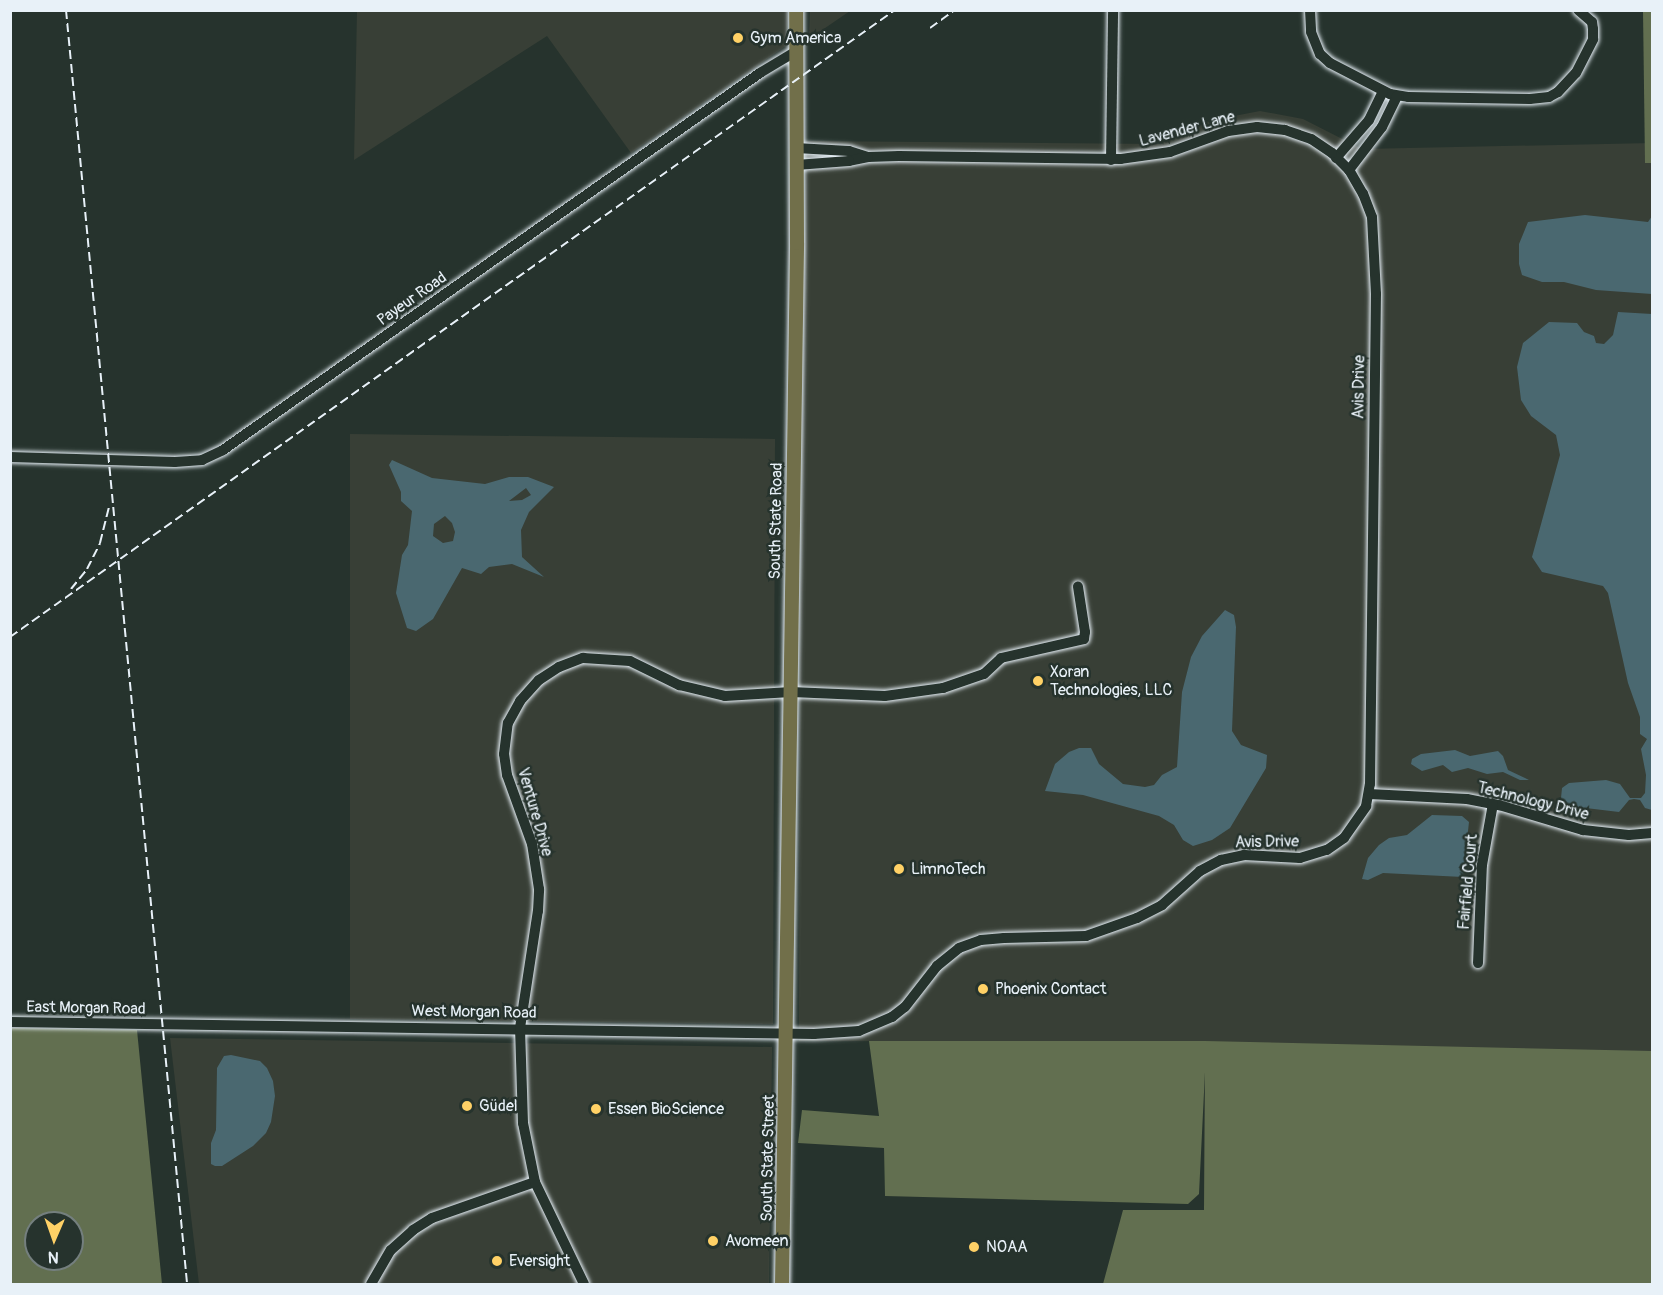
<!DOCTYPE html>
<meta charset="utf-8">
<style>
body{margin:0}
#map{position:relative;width:1663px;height:1295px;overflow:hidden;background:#26332d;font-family:Pangolin,sans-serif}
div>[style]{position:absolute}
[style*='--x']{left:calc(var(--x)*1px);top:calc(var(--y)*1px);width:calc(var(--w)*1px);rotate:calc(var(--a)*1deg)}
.built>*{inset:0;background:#383f36}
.green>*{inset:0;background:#626f50}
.water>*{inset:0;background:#4a6870}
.roads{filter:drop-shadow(0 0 2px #e8f1f8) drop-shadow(0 0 2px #e8f1f8)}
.minor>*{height:10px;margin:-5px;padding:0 5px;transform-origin:5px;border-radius:5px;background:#26332d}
.major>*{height:14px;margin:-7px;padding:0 7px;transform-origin:7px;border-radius:7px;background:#716f4a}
.rail>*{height:2px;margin-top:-1px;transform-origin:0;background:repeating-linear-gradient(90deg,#e8f1f8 0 9px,transparent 0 13.5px)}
.dots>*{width:16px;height:16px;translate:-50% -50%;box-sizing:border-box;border:3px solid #26332d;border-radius:50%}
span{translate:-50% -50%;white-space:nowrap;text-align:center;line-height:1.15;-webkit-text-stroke:5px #26332d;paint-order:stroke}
.poi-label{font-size:16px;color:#e8f1f8}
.left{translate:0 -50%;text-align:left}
.street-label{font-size:16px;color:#e8f1f8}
.frame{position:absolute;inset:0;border:12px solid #e8f1f8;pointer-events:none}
.north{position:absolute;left:24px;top:1211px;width:60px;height:60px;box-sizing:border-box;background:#26332d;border:2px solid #747f7e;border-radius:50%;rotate:182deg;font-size:16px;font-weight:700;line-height:24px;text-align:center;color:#e8f1f8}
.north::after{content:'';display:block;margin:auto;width:21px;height:27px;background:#ffd166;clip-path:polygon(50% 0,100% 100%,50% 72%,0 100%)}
</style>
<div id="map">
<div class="built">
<i style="clip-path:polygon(357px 11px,787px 11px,787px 45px,631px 153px,547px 36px,354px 160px)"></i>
<i style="clip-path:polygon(810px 11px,810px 10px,850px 11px,809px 39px)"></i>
<i style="clip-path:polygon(1260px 111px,1303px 119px,1362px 149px,1652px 143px,1652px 1284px,1204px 1211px,1205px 1042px,799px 1041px,800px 608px,806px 141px,1160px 144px,1208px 121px)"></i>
<i style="clip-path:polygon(350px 434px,775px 439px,773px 1024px,350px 1019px)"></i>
<i style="clip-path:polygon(170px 1038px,772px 1047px,769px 1284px,199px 1284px)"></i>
</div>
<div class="green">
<i style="clip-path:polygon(1643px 11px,1652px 11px,1652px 163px,1645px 163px)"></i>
<i style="clip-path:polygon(evenodd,11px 1028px,137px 1030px,162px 1284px,11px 1284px,11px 1028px,36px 1223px,72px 1223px,72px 1259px,36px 1259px,36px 1223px)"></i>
<i style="clip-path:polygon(869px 1041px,1205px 1041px,1652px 1051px,1652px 1284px,1103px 1284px,1123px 1210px,1204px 1210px,1205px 1072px,1199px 1194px,1188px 1204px,885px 1196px,884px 1148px,798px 1143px,802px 1110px,879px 1116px)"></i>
</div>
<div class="water">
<i style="clip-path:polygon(1585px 215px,1648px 222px,1652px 216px,1652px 294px,1596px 290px,1564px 282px,1542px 282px,1522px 275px,1519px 264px,1519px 244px,1528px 222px)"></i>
<i style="clip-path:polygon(1618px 312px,1652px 314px,1652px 810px,1645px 808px,1640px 800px,1634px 799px,1629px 800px,1619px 812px,1569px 806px,1561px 798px,1562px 788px,1569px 783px,1606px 780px,1620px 784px,1630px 798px,1641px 798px,1645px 793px,1646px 775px,1641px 749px,1647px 739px,1640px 734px,1640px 717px,1628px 683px,1608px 593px,1603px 586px,1542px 572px,1532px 557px,1560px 455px,1556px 435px,1531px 416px,1521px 400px,1517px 367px,1523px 343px,1549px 322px,1577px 323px,1584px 332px,1594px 336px,1596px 343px,1604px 344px,1613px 335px)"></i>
<i style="clip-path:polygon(evenodd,392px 460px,432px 478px,485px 484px,509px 477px,528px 477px,554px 487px,529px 512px,521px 530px,522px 557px,544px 577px,512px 564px,489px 567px,481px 574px,462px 568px,433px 619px,416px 631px,407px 628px,396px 593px,402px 555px,408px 545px,412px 511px,401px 501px,401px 492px,389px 465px,392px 460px,526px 488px,531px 495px,522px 500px,509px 501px,526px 488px,392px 460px,445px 516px,452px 523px,455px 532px,453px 541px,443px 543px,433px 536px,434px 524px,445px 516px)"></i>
<i style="clip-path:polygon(1225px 610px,1234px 615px,1236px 627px,1232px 731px,1241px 745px,1267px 755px,1266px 768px,1230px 828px,1212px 840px,1193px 846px,1183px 840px,1174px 825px,1159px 816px,1083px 795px,1045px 791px,1055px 764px,1069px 752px,1079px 748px,1091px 748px,1099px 764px,1123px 784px,1145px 787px,1154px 785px,1162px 775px,1177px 767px,1182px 692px,1191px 657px,1202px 636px)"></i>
<i style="clip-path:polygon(1455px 750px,1470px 756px,1498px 751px,1503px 756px,1508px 770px,1529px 780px,1520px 780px,1503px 772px,1487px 774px,1468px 768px,1452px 772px,1443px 765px,1422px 771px,1411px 764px,1412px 759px,1421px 754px)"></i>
<i style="clip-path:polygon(1432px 815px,1462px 816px,1469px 822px,1463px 877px,1383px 873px,1368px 880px,1362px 879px,1368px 858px,1379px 845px,1389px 838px,1407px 835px)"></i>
<i style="clip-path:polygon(231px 1055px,260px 1061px,267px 1068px,273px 1081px,275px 1096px,271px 1122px,266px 1133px,253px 1146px,222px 1166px,215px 1166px,211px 1164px,211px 1143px,216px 1130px,217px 1068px,224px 1056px)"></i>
</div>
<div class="roads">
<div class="minor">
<i style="--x:1310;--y:10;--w:22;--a:87"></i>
<i style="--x:1311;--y:32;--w:24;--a:68"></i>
<i style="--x:1320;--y:54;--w:13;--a:42"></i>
<i style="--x:1330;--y:63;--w:68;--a:27.3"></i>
<i style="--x:1390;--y:94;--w:18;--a:9"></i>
<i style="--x:1408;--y:97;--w:122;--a:0.9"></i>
<i style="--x:1530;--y:99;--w:19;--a:-6"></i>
<i style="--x:1549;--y:97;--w:10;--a:-29"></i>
<i style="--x:1558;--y:92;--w:26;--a:-47"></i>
<i style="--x:1576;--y:73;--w:38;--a:-63"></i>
<i style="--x:1593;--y:39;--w:10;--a:-90"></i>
<i style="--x:1593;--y:29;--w:7;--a:-98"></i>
<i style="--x:1592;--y:22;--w:18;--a:-139"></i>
<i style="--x:796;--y:148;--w:53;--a:3.2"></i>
<i style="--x:849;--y:151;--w:19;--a:18"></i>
<i style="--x:1336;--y:158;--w:50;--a:-49"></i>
<i style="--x:1369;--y:120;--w:32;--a:-64"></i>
<i style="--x:1111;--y:160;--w:150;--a:-89.2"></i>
<i style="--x:1349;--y:170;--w:54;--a:-52.5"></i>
<i style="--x:1382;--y:127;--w:34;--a:-64"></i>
<i style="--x:10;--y:457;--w:165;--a:1.7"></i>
<i style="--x:175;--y:462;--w:27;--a:-4"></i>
<i style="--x:202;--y:460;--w:23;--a:-25"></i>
<i style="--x:223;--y:450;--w:656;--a:-35.07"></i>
<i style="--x:760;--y:73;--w:41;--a:-31"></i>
<i style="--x:1369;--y:794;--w:98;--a:2.9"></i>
<i style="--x:1467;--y:799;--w:33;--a:11"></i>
<i style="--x:1499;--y:805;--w:88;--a:16.6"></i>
<i style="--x:1583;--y:830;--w:46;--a:6.2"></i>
<i style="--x:1629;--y:835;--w:23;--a:-5"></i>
<i style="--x:1478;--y:963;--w:98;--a:-87.7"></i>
<i style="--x:1482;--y:865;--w:62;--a:-79.8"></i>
<i style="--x:10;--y:1022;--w:804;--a:0.86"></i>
<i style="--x:814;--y:1034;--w:45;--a:-3.8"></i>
<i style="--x:859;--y:1031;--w:36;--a:-23"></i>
<i style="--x:892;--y:1017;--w:16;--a:-38"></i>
<i style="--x:905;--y:1007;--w:52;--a:-52"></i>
<i style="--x:937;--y:966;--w:28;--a:-39"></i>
<i style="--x:959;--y:948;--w:23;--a:-20"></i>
<i style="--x:981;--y:940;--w:23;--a:-5"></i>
<i style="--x:1004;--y:938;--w:82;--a:-1.4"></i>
<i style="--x:1086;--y:936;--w:54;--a:-19.4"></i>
<i style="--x:1137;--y:918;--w:28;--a:-27"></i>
<i style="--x:1162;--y:905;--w:51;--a:-41.8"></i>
<i style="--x:1200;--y:871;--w:24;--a:-28"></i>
<i style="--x:1221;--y:860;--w:24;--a:-12"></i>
<i style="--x:1244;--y:855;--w:56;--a:3.1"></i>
<i style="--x:1300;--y:858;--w:28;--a:-17"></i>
<i style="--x:1327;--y:850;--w:21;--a:-35"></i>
<i style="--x:1344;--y:838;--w:39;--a:-55"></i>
<i style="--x:1366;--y:806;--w:22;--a:-80"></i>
<i style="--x:1370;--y:784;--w:490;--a:-89.3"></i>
<i style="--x:1376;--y:294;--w:77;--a:-93"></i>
<i style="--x:1372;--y:217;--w:25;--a:-111"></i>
<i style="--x:1363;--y:194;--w:28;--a:-120"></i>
<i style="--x:1349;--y:170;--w:24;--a:-135"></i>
<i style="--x:1332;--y:153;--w:25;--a:-146"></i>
<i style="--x:1311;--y:139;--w:28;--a:-161"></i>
<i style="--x:1285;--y:130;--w:28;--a:-174"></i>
<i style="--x:1257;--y:127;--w:29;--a:172"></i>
<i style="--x:1228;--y:131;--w:62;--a:160.1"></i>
<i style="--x:1170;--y:152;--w:49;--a:171.9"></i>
<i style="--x:1121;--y:159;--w:222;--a:-179.2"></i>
<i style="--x:899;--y:156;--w:31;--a:178"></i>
<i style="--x:868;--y:157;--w:19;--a:168"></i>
<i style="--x:849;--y:161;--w:53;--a:175.7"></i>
<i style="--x:371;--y:1284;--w:39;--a:-60"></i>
<i style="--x:391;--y:1250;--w:30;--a:-42"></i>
<i style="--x:413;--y:1230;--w:22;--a:-32"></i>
<i style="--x:432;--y:1218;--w:109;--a:-19.3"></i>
<i style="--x:584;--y:1284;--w:113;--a:-115.7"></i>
<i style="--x:535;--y:1182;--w:60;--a:-101.5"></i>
<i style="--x:523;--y:1123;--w:95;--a:-91.8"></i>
<i style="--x:520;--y:1028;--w:118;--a:-81.3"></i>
<i style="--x:538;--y:911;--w:22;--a:-87"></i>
<i style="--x:539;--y:889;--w:46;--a:-98.8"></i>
<i style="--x:532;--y:844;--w:73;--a:-109.9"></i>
<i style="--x:507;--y:775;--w:21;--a:-98"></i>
<i style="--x:504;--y:754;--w:31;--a:-83"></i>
<i style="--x:508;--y:723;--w:25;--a:-61"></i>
<i style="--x:520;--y:701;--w:28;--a:-48"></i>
<i style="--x:539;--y:680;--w:24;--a:-33"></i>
<i style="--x:559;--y:667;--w:26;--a:-21"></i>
<i style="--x:583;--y:658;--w:47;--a:3.7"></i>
<i style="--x:630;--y:661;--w:55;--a:26.1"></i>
<i style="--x:679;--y:685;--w:47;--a:13.4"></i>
<i style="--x:725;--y:696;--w:66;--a:-3.5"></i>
<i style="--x:791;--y:692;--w:94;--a:2.4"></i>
<i style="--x:885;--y:696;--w:59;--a:-7.9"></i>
<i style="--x:943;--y:688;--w:43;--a:-18.9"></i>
<i style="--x:984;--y:674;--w:23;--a:-43"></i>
<i style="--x:1001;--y:658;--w:85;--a:-12.9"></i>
<i style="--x:1084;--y:639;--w:7;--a:-82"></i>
<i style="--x:1085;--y:632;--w:46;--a:-98.8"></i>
</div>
<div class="major">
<i style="--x:782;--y:1284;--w:1041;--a:-89.17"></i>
<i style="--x:797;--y:243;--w:233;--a:-90.2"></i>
</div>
</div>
<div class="rail">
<i style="--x:66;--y:10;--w:1280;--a:84.57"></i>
<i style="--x:930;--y:28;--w:31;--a:-36"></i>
<i style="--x:71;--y:589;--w:26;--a:-51"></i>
<i style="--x:87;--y:569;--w:29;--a:-63"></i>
<i style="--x:100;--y:543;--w:38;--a:-76"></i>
<i style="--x:10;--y:637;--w:1085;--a:-35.32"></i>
</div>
<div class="dots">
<i style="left:738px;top:38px;background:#ffd166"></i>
<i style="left:1038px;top:681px;background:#ffd166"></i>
<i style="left:899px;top:869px;background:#ffd166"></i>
<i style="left:983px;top:989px;background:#ffd166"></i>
<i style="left:467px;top:1106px;background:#ffd166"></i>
<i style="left:596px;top:1109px;background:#ffd166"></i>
<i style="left:713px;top:1241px;background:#ffd166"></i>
<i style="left:974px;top:1247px;background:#ffd166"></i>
<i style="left:497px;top:1261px;background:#ffd166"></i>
</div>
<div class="poi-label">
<span class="left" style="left:750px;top:38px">Gym America</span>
<span class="left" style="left:1050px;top:681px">Xoran<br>Technologies, LLC</span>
<span class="left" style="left:911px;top:869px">LimnoTech</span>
<span class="left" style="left:995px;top:989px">Phoenix Contact</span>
<span class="left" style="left:479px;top:1106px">Güdel</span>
<span class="left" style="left:608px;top:1109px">Essen BioScience</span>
<span class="left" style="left:725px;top:1241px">Avomeen</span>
<span class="left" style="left:986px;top:1247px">NOAA</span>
<span class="left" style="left:509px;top:1261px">Eversight</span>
</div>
<div class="street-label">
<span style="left:1187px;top:129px;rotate:-15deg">Lavender Lane</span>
<span style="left:412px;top:299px;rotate:-35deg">Payeur Road</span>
<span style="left:1359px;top:387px;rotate:-89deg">Avis Drive</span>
<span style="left:776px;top:521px;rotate:-89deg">South State Road</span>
<span style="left:1533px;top:801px;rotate:14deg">Technology Drive</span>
<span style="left:535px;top:812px;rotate:74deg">Venture Drive</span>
<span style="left:1267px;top:842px;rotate:-1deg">Avis Drive</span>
<span style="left:1468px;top:882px;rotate:-85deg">Fairfield Court</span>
<span style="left:86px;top:1008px;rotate:1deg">East Morgan Road</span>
<span style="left:474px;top:1012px;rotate:1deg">West Morgan Road</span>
<span style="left:768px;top:1158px;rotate:-89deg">South State Street</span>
</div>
<div class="frame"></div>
<div class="north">N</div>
</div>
